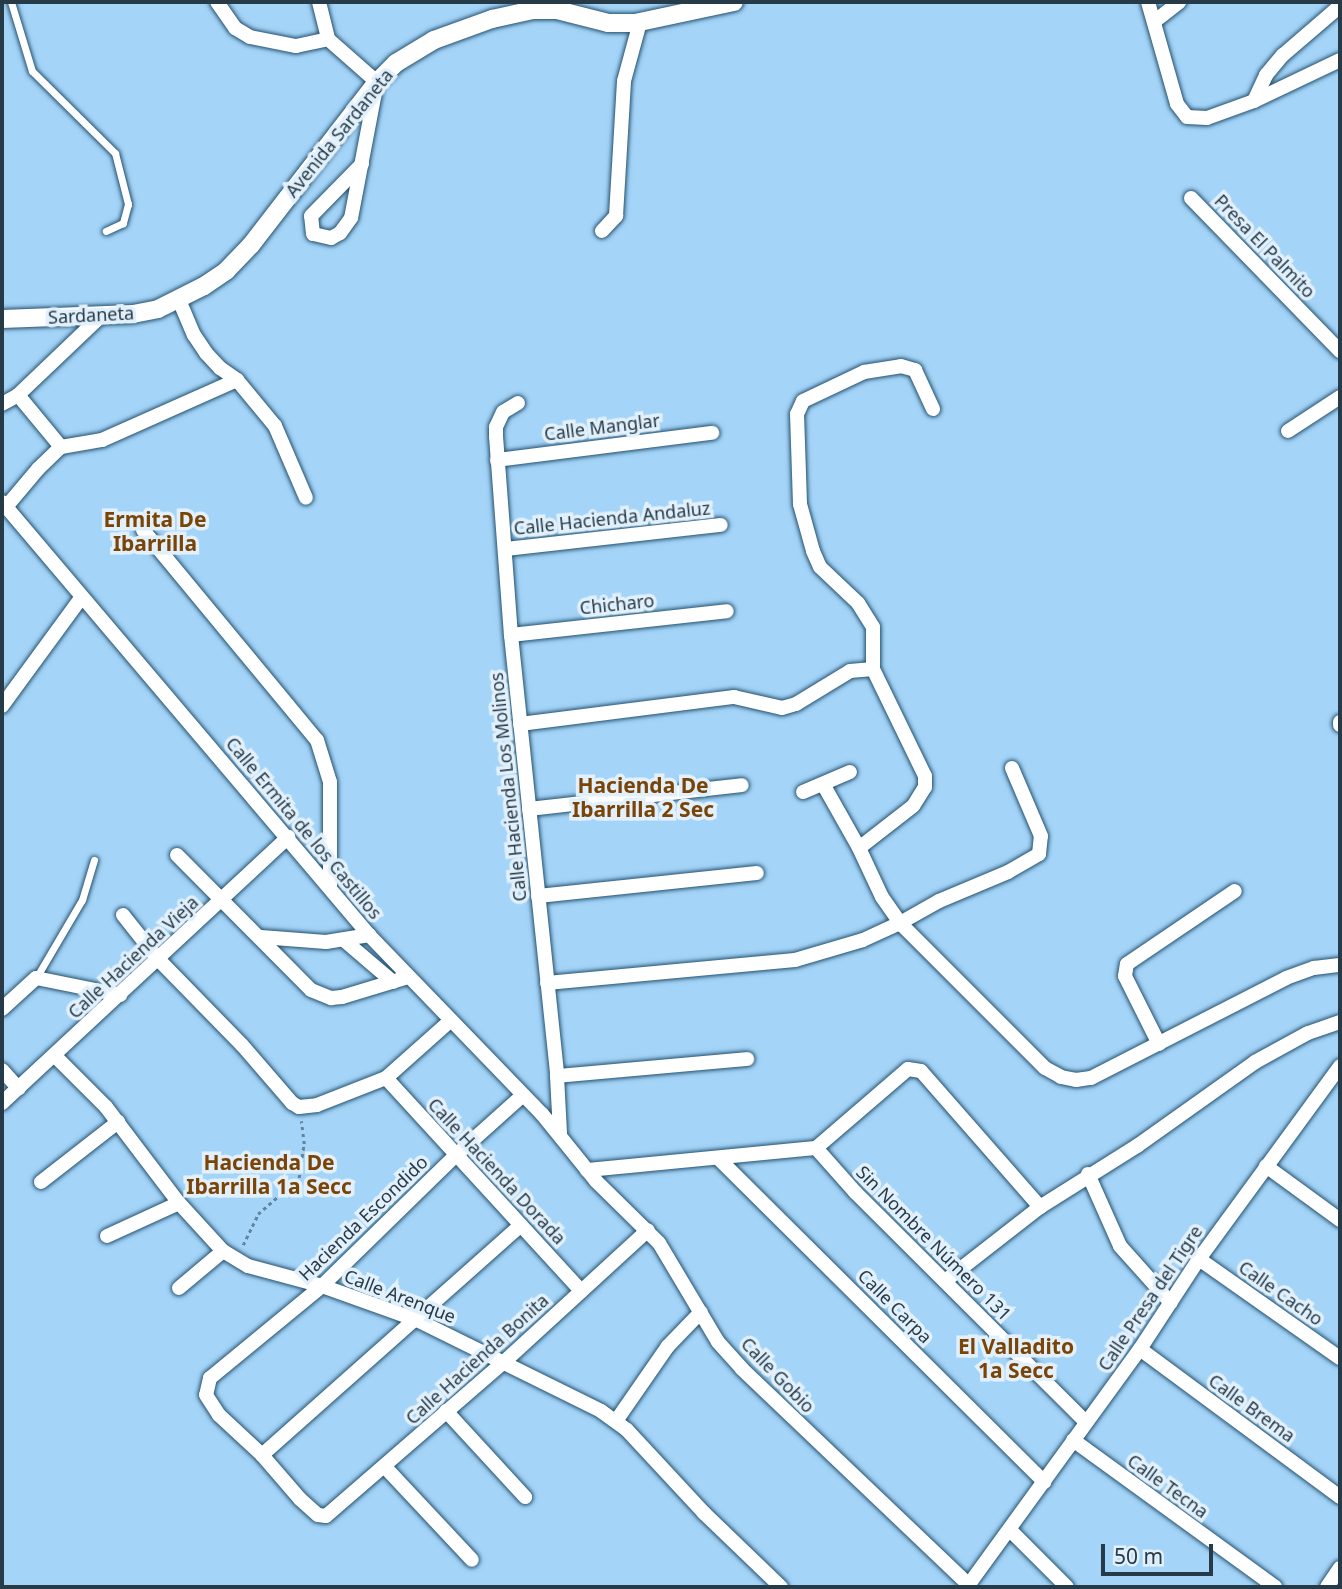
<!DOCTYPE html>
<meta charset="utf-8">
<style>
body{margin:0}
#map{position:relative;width:1342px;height:1589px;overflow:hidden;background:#a4d4f8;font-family:"Noto Sans",sans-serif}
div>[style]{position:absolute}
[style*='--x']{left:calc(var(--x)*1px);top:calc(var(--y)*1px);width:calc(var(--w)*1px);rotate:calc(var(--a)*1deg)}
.path>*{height:2.5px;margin-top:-1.25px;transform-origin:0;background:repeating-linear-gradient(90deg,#62849c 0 3.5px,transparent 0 7px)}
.roads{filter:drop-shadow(0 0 2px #255270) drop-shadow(0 0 2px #255270)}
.service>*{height:7px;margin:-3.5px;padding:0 3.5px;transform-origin:3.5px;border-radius:3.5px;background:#fff}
.minor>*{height:14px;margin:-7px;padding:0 7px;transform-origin:7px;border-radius:7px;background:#fff}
.tertiary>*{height:18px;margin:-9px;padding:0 9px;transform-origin:9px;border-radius:9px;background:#fff}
span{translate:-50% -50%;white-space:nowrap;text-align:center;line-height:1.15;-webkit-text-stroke:7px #e2f0fb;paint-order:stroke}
.street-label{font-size:18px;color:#263a48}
.quarter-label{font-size:21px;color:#7a4407;font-weight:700}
.frame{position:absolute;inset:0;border:4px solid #263a48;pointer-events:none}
.scale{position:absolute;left:1101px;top:1544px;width:112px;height:32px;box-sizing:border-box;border:4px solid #263a48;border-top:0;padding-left:9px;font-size:21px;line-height:24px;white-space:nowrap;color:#263a48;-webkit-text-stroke:5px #e2f0fb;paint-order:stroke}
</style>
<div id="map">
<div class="path">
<i style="--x:243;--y:1245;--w:34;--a:-64"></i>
<i style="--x:258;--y:1214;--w:55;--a:-41.3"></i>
<i style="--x:299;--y:1178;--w:34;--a:-82"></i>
<i style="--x:304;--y:1144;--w:23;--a:-97"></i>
</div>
<div class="roads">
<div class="service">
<i style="--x:11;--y:2;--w:72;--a:73.1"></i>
<i style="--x:32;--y:71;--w:117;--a:44.7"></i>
<i style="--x:115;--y:153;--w:53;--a:75.7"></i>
<i style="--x:128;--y:204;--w:20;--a:105"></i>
<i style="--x:123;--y:223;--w:19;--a:155"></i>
<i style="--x:36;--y:978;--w:91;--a:-59.5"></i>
<i style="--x:82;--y:900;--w:42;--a:-73.3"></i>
</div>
<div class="minor">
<i style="--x:217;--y:2;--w:32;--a:55"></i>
<i style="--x:235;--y:28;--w:17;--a:31"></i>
<i style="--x:250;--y:37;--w:47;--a:11.1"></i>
<i style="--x:296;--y:46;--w:33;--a:-12"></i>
<i style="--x:319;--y:2;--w:38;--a:76"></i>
<i style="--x:328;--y:39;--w:65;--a:41.3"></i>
<i style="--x:377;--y:82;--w:138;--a:100.8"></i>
<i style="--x:351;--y:218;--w:19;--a:126"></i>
<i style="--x:340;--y:233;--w:10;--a:151"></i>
<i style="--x:331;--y:238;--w:18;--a:-167"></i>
<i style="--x:313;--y:234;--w:18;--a:-96"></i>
<i style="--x:311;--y:216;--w:73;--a:-45.6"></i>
<i style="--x:1148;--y:2;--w:106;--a:74.1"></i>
<i style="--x:1177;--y:104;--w:16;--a:52"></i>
<i style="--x:1187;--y:117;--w:20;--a:3"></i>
<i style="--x:1207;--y:118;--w:50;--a:-19.9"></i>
<i style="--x:1254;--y:101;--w:95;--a:-25.5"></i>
<i style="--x:1155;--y:21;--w:31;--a:-38"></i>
<i style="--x:1254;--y:101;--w:29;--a:-65"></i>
<i style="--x:1266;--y:75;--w:26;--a:-50"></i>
<i style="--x:1283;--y:55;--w:75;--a:-40.7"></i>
<i style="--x:1191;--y:198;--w:214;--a:45.8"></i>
<i style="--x:602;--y:231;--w:21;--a:-47"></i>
<i style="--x:616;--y:216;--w:135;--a:-86.6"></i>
<i style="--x:624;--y:81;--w:61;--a:-74.8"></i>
<i style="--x:179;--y:300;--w:38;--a:67"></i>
<i style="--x:194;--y:335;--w:22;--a:56"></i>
<i style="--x:206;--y:353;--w:21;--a:47"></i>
<i style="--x:220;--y:368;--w:21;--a:35"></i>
<i style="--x:237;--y:380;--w:60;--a:50.4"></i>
<i style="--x:275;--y:426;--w:78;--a:66.7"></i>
<i style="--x:18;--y:395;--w:67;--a:50.4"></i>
<i style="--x:518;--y:403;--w:17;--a:149"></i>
<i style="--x:503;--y:412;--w:17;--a:115"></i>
<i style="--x:496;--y:427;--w:9;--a:90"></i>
<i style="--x:496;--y:436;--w:200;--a:85.7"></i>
<i style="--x:511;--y:635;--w:443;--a:84"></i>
<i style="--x:557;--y:1076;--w:58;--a:87"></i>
<i style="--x:2;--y:404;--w:18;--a:-29"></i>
<i style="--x:18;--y:395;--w:115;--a:-43.6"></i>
<i style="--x:1288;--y:431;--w:62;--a:-33.2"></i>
<i style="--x:497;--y:460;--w:217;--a:-7.2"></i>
<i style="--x:2;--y:502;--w:568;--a:49.72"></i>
<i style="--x:369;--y:935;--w:249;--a:46"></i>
<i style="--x:542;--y:1114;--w:86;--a:51.1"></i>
<i style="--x:596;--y:1181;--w:88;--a:44.5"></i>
<i style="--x:659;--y:1243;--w:115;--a:59.2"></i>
<i style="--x:718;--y:1342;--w:36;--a:48"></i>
<i style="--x:742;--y:1369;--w:313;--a:43.6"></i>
<i style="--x:6;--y:507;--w:50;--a:-49.9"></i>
<i style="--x:38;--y:469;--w:32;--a:-44"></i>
<i style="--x:61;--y:447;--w:42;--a:-9.7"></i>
<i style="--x:102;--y:440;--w:148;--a:-24"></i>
<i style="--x:143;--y:530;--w:273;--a:50.4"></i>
<i style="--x:317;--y:740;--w:44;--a:72.8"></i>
<i style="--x:330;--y:782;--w:104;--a:90"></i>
<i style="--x:506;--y:549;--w:216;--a:-6.4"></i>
<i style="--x:511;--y:635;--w:217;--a:-6.3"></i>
<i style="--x:873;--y:669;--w:42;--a:-90"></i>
<i style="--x:873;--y:627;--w:28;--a:-122"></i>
<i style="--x:858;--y:603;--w:52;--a:-136.5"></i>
<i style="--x:820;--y:567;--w:17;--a:-114"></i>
<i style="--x:813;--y:551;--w:49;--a:-105.5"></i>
<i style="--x:800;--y:504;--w:90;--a:-91.9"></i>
<i style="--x:797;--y:414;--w:14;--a:-65"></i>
<i style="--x:803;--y:401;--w:68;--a:-25.4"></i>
<i style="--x:864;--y:372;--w:37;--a:-9"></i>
<i style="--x:901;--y:366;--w:15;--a:16"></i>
<i style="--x:915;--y:370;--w:43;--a:65.2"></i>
<i style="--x:2;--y:706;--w:134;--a:-53.8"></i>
<i style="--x:1340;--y:722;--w:3;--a:90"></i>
<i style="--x:520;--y:724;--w:216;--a:-7.2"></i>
<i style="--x:734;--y:697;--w:49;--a:12.9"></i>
<i style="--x:782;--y:708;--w:15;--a:-16"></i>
<i style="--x:796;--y:704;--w:63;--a:-31.4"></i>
<i style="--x:850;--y:671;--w:23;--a:-5"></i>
<i style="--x:873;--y:669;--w:119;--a:64.1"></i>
<i style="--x:925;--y:776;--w:11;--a:90"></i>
<i style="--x:925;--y:787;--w:22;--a:122"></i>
<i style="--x:913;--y:806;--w:68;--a:142.1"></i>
<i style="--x:823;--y:784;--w:73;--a:60.6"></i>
<i style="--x:859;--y:848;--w:54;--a:64.9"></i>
<i style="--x:882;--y:897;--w:32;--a:55"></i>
<i style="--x:900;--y:923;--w:205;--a:45"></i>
<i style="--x:1045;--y:1068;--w:18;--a:29"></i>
<i style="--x:1061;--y:1077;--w:15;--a:11"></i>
<i style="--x:1076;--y:1080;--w:15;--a:-8"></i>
<i style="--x:1091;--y:1078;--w:219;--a:-27.1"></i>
<i style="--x:1286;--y:978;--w:30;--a:-20"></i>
<i style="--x:1314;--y:968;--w:26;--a:-7"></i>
<i style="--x:803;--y:792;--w:51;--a:-23.1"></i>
<i style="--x:529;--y:809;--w:214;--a:-6.4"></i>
<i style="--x:177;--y:855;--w:190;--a:45.2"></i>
<i style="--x:311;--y:990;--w:22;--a:22"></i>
<i style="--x:331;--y:998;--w:11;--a:-5"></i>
<i style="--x:342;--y:997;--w:69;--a:-16.9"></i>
<i style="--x:538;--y:896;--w:220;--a:-6"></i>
<i style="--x:123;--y:915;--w:56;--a:51.5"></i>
<i style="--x:158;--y:959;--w:120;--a:45.7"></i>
<i style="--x:242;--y:1045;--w:77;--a:49.2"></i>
<i style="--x:292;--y:1103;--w:8;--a:30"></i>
<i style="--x:299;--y:1107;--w:18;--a:-6"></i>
<i style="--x:317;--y:1105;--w:74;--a:-21.4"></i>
<i style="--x:386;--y:1078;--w:87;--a:-41.7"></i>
<i style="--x:261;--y:937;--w:65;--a:4.4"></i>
<i style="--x:326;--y:942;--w:44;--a:-9.2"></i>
<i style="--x:345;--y:941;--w:63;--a:40.5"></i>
<i style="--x:547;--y:983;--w:249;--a:-5.3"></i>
<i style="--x:795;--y:960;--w:71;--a:-16.4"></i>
<i style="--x:863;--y:940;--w:41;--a:-24.7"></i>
<i style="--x:900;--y:923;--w:45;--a:-29.4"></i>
<i style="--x:939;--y:901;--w:75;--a:-22.8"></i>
<i style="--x:1008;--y:872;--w:36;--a:-30"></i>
<i style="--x:1039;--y:854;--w:18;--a:-84"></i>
<i style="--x:1041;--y:836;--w:74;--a:-113.1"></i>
<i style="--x:2;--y:1009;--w:46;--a:-42.4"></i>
<i style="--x:36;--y:978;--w:86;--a:11.4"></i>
<i style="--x:1159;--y:1044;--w:76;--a:-116.6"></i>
<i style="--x:1125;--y:976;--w:12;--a:-81"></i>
<i style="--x:1127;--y:964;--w:130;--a:-34.1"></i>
<i style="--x:55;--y:1056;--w:72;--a:45"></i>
<i style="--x:106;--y:1107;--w:121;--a:52.8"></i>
<i style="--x:179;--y:1203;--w:65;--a:47.5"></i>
<i style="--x:223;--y:1251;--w:29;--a:31"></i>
<i style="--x:248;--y:1266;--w:77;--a:15.1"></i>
<i style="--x:322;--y:1286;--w:101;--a:19.7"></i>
<i style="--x:417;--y:1320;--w:205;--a:26.3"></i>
<i style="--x:601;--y:1411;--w:32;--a:36"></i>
<i style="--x:627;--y:1430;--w:113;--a:47.1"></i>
<i style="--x:704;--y:1513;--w:107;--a:43.9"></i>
<i style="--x:2;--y:1070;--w:25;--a:48"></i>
<i style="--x:557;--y:1076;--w:191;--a:-5.1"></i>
<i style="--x:386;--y:1078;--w:289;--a:47.5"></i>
<i style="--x:523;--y:1095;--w:91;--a:138.1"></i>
<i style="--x:455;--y:1156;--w:186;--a:135.7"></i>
<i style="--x:322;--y:1286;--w:145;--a:140.6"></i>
<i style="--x:210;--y:1378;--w:17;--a:103"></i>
<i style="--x:206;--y:1395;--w:24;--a:57"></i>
<i style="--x:219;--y:1415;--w:59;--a:42.9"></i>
<i style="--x:262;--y:1455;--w:58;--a:49.2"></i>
<i style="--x:300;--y:1499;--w:24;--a:42"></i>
<i style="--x:318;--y:1515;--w:8;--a:7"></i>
<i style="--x:326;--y:1516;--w:235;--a:-40.9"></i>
<i style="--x:504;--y:1362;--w:195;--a:-42.5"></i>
<i style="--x:2;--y:1103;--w:391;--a:-42.9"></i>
<i style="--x:816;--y:1148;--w:59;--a:48.4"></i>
<i style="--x:855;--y:1192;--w:326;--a:44.9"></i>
<i style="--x:718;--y:1158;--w:460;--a:44.8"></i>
<i style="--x:1266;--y:1166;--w:92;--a:36.1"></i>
<i style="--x:587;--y:1170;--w:230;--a:-5.5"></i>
<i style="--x:816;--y:1148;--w:121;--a:-40.7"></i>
<i style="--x:908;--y:1069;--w:13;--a:9"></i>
<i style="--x:921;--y:1071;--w:181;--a:48.8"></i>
<i style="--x:1088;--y:1174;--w:79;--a:66"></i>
<i style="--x:1120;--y:1246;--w:76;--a:48.2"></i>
<i style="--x:41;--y:1182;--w:98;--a:-37.9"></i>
<i style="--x:107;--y:1236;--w:79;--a:-24.6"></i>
<i style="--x:1199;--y:1259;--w:172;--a:35.1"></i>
<i style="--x:945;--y:1281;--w:120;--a:-37.9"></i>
<i style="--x:1040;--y:1207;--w:115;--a:-32.2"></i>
<i style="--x:1137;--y:1146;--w:145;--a:-35.4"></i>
<i style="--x:1255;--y:1062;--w:60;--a:-28.7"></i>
<i style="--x:1308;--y:1033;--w:34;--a:-19"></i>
<i style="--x:179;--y:1288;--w:57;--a:-40.1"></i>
<i style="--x:1140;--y:1349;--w:249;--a:36.5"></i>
<i style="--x:446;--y:1411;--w:117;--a:47.4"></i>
<i style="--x:616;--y:1421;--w:91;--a:-55.3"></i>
<i style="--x:668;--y:1346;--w:47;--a:-45.9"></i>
<i style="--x:1073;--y:1440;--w:250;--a:36"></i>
<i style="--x:262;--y:1455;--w:346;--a:-41.6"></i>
<i style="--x:385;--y:1467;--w:127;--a:46.9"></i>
<i style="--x:1011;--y:1531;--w:79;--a:45"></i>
<i style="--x:967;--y:1587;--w:294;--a:-54"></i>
<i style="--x:1140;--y:1349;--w:108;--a:-56.8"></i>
<i style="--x:1199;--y:1259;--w:239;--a:-53.8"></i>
<i style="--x:1327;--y:1587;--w:23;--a:-56"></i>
</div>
<div class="tertiary">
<i style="--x:2;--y:319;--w:131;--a:-2.2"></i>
<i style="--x:133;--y:314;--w:25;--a:-11"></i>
<i style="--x:158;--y:309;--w:51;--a:-26.6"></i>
<i style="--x:204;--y:286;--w:27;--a:-34"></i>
<i style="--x:226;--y:271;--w:36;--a:-46"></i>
<i style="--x:251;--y:245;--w:206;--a:-52.3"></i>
<i style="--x:377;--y:82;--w:27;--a:-45"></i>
<i style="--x:396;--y:63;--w:44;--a:-31.2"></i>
<i style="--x:434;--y:40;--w:62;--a:-19.9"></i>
<i style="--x:492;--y:19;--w:42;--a:-12.4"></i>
<i style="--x:533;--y:10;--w:24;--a:0"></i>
<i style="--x:557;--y:10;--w:53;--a:14.3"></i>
<i style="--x:608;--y:23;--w:27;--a:0"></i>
<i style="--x:635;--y:23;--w:101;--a:-12"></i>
</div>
</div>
<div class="street-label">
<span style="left:339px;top:133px;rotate:-51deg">Avenida Sardaneta</span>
<span style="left:1265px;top:246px;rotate:46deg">Presa El Palmito</span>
<span style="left:91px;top:315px;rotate:-3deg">Sardaneta</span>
<span style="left:602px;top:427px;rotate:-7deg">Calle Manglar</span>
<span style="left:612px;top:518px;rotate:-6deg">Calle Hacienda Andaluz</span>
<span style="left:617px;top:604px;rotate:-6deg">Chicharo</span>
<span style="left:508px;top:787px;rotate:-96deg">Calle Hacienda Los Molinos</span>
<span style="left:304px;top:828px;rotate:50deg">Calle Ermita de los Castillos</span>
<span style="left:133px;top:957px;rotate:-43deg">Calle Hacienda Vieja</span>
<span style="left:497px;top:1171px;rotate:47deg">Calle Hacienda Dorada</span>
<span style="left:363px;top:1218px;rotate:-44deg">Hacienda Escondido</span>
<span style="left:934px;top:1243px;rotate:45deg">Sin Nombre Número 131</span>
<span style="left:1281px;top:1293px;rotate:35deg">Calle Cacho</span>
<span style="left:400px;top:1296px;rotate:21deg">Calle Arenque</span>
<span style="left:1150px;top:1298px;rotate:-56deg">Calle Presa del Tigre</span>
<span style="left:895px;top:1306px;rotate:45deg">Calle Carpa</span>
<span style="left:477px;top:1359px;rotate:-42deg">Calle Hacienda Bonita</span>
<span style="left:778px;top:1375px;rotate:46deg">Calle Gobio</span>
<span style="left:1252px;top:1408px;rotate:36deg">Calle Brema</span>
<span style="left:1168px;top:1486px;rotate:36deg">Calle Tecna</span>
</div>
<div class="quarter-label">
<span style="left:155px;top:531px">Ermita De<br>Ibarrilla</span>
<span style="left:643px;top:797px">Hacienda De<br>Ibarrilla 2 Sec</span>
<span style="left:269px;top:1174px">Hacienda De<br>Ibarrilla 1a Secc</span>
<span style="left:1016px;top:1358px">El Valladito<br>1a Secc</span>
</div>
<div class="frame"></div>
<div class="scale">50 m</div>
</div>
